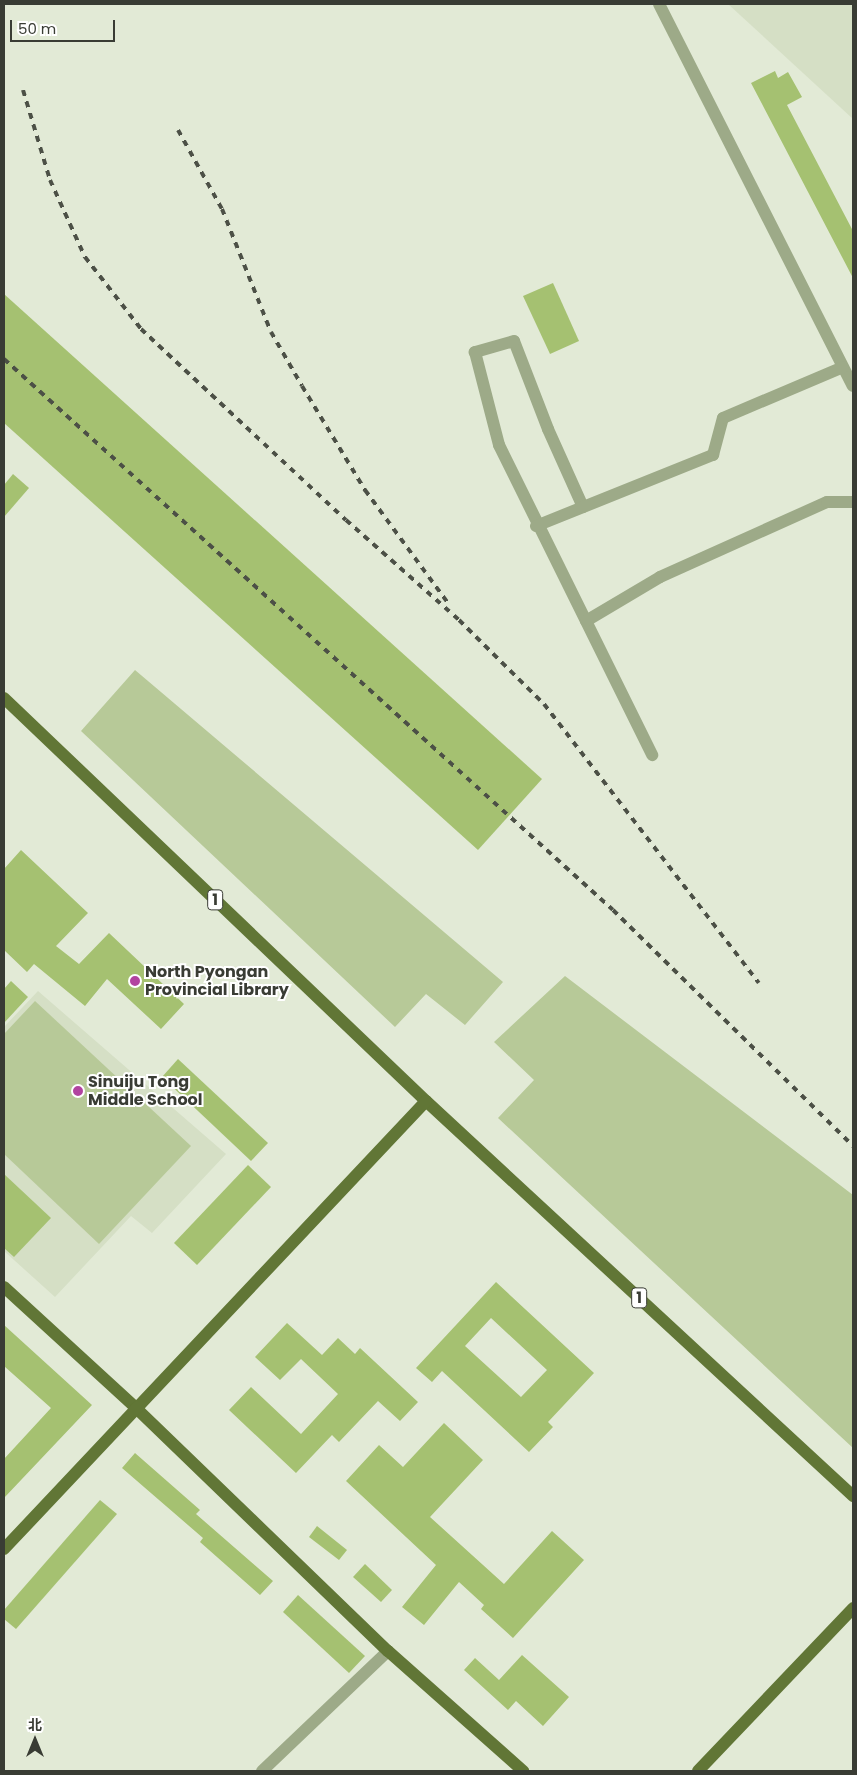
<!DOCTYPE html>
<meta charset="utf-8">
<style>
body{margin:0}
#map{position:relative;width:857px;height:1775px;overflow:hidden;background:#e2ead6;font-family:Poppins,"Noto Sans SC",sans-serif}
div>[style]{position:absolute}
[style*='--x']{left:calc(var(--x)*1px);top:calc(var(--y)*1px);width:calc(var(--w)*1px);rotate:calc(var(--a)*1deg)}
.built>*{inset:0;background:#d5dfc5}
.green>*{inset:0;background:#b7c998}
.building>*{inset:0;background:#a5c171}
.minor>*{height:12px;margin:-6px;padding:0 6px;transform-origin:6px;border-radius:6px;background:#9daa88}
.major>*{height:12px;margin:-6px;padding:0 6px;transform-origin:6px;border-radius:6px;background:#617636}
.rail>*{height:4px;margin-top:-2px;transform-origin:0;background:repeating-linear-gradient(90deg,#4c5046 0 6px,transparent 0 12px)}
.dots>*{width:14px;height:14px;translate:-50% -50%;box-sizing:border-box;border:2px solid #fff;border-radius:50%}
span{translate:-50% -50%;white-space:nowrap;text-align:center;line-height:1.15;-webkit-text-stroke:4px #fff;paint-order:stroke}
.shield-label span{padding:1px 4px;background:#fff;border:1px solid;border-radius:4px;-webkit-text-stroke-width:0}
.shield-label{font-size:15px;color:#393c34;font-weight:700}
.poi-label{font-size:16px;color:#393c34;font-weight:700}
.left{translate:0 -50%;text-align:left}
.frame{position:absolute;inset:0;border:5px solid #393c34;pointer-events:none}
.north{position:absolute;left:10px;top:1715px;width:50px;height:50px;-webkit-text-stroke:4px #fff;paint-order:stroke;rotate:0deg;font-size:14px;font-weight:700;line-height:20px;text-align:center;color:#393c34}
.north::after{content:'';display:block;margin:auto;width:18px;height:22px;background:#393c34;clip-path:polygon(50% 0,100% 100%,50% 72%,0 100%)}
.scale{position:absolute;left:10px;top:20px;width:105px;height:22px;box-sizing:border-box;border:2px solid #393c34;border-top:0;padding-left:6px;font-size:15px;line-height:18px;white-space:nowrap;color:#393c34;-webkit-text-stroke:4px #fff;paint-order:stroke}
</style>
<div id="map">
<div class="built">
<i style="clip-path:polygon(728px 4px,853px 4px,853px 119px)"></i>
<i style="clip-path:polygon(38px 991px,226px 1154px,152px 1233px,131px 1216px,55px 1297px,4px 1251px,4px 1027px)"></i>
</div>
<div class="green">
<i style="clip-path:polygon(135px 670px,503px 982px,465px 1025px,426px 994px,395px 1027px,81px 731px)"></i>
<i style="clip-path:polygon(565px 976px,853px 1195px,853px 1448px,498px 1118px,534px 1080px,494px 1042px)"></i>
<i style="clip-path:polygon(35px 1001px,191px 1146px,99px 1244px,4px 1154px,4px 1034px)"></i>
</div>
<div class="building">
<i style="clip-path:polygon(775px 71px,778px 78px,788px 72px,802px 97px,787px 105px,853px 231px,853px 278px,751px 83px)"></i>
<i style="clip-path:polygon(553px 283px,579px 341px,550px 354px,523px 296px)"></i>
<i style="clip-path:polygon(4px 294px,542px 779px,478px 850px,4px 423px)"></i>
<i style="clip-path:polygon(13px 474px,29px 488px,4px 517px,4px 485px)"></i>
<i style="clip-path:polygon(21px 850px,88px 913px,56px 946px,79px 964px,109px 933px,184px 1004px,161px 1029px,107px 979px,85px 1006px,34px 964px,27px 972px,4px 950px,4px 869px)"></i>
<i style="clip-path:polygon(11px 981px,28px 997px,4px 1023px,4px 989px)"></i>
<i style="clip-path:polygon(178px 1059px,268px 1143px,251px 1161px,162px 1077px)"></i>
<i style="clip-path:polygon(248px 1165px,271px 1187px,197px 1265px,174px 1243px)"></i>
<i style="clip-path:polygon(4px 1174px,51px 1218px,14px 1257px,4px 1248px)"></i>
<i style="clip-path:polygon(evenodd,496px 1282px,594px 1373px,548px 1422px,553px 1427px,529px 1452px,442px 1371px,432px 1382px,416px 1368px,496px 1282px,491px 1318px,547px 1370px,521px 1397px,465px 1346px,491px 1318px)"></i>
<i style="clip-path:polygon(287px 1323px,322px 1355px,338px 1338px,355px 1354px,360px 1348px,418px 1402px,400px 1421px,378px 1401px,339px 1442px,332px 1435px,296px 1473px,229px 1410px,251px 1387px,301px 1434px,338px 1394px,301px 1359px,280px 1380px,255px 1357px)"></i>
<i style="clip-path:polygon(4px 1325px,92px 1405px,4px 1498px,4px 1459px,51px 1408px,4px 1366px)"></i>
<i style="clip-path:polygon(444px 1423px,483px 1460px,430px 1517px,504px 1584px,552px 1531px,584px 1560px,513px 1638px,481px 1609px,484px 1605px,459px 1582px,424px 1625px,402px 1607px,436px 1565px,346px 1481px,379px 1445px,403px 1467px)"></i>
<i style="clip-path:polygon(135px 1453px,200px 1510px,196px 1514px,273px 1581px,260px 1595px,200px 1542px,203px 1538px,122px 1468px)"></i>
<i style="clip-path:polygon(100px 1500px,117px 1514px,16px 1629px,4px 1619px,4px 1610px)"></i>
<i style="clip-path:polygon(317px 1526px,347px 1550px,339px 1560px,309px 1537px)"></i>
<i style="clip-path:polygon(365px 1564px,392px 1590px,381px 1602px,353px 1577px)"></i>
<i style="clip-path:polygon(298px 1595px,365px 1656px,349px 1673px,283px 1612px)"></i>
<i style="clip-path:polygon(522px 1655px,569px 1697px,543px 1726px,516px 1701px,508px 1710px,464px 1670px,475px 1658px,499px 1680px)"></i>
</div>
<div class="minor">
<i style="--x:659;--y:4;--w:428;--a:63.1"></i>
<i style="--x:583;--y:507;--w:85;--a:-114.2"></i>
<i style="--x:548;--y:429;--w:94;--a:-111.1"></i>
<i style="--x:514;--y:341;--w:41;--a:164.2"></i>
<i style="--x:475;--y:352;--w:96;--a:75.5"></i>
<i style="--x:499;--y:445;--w:346;--a:63.7"></i>
<i style="--x:536;--y:526;--w:191;--a:-21.9"></i>
<i style="--x:713;--y:455;--w:38;--a:-75"></i>
<i style="--x:723;--y:418;--w:130;--a:-23"></i>
<i style="--x:586;--y:621;--w:86;--a:-30.7"></i>
<i style="--x:660;--y:577;--w:183;--a:-24.2"></i>
<i style="--x:827;--y:502;--w:26;--a:0"></i>
<i style="--x:262;--y:1771;--w:174;--a:-43.6"></i>
</div>
<div class="major">
<i style="--x:4;--y:698;--w:584;--a:43.68"></i>
<i style="--x:426;--y:1101;--w:582;--a:42.77"></i>
<i style="--x:4;--y:1287;--w:179;--a:42.5"></i>
<i style="--x:136;--y:1408;--w:350;--a:44"></i>
<i style="--x:388;--y:1651;--w:181;--a:41.6"></i>
<i style="--x:4;--y:1549;--w:615;--a:-46.71"></i>
<i style="--x:698;--y:1771;--w:225;--a:-46.4"></i>
</div>
<div class="rail">
<i style="--x:23;--y:90;--w:94;--a:73.3"></i>
<i style="--x:50;--y:180;--w:85;--a:65.6"></i>
<i style="--x:85;--y:257;--w:91;--a:52.1"></i>
<i style="--x:141;--y:329;--w:280;--a:43"></i>
<i style="--x:346;--y:520;--w:151;--a:41.5"></i>
<i style="--x:459;--y:620;--w:120;--a:44.7"></i>
<i style="--x:544;--y:704;--w:352;--a:52.4"></i>
<i style="--x:178;--y:130;--w:90;--a:60.9"></i>
<i style="--x:222;--y:209;--w:132;--a:68.3"></i>
<i style="--x:271;--y:332;--w:62;--a:60.1"></i>
<i style="--x:302;--y:386;--w:122;--a:58.8"></i>
<i style="--x:365;--y:490;--w:140;--a:53.7"></i>
<i style="--x:4;--y:359;--w:821;--a:42.14"></i>
<i style="--x:613;--y:910;--w:337;--a:44.5"></i>
</div>
<div class="dots">
<i style="left:135px;top:981px;background:#b243a0"></i>
<i style="left:78px;top:1091px;background:#b243a0"></i>
</div>
<div class="shield-label">
<span style="left:215px;top:900px">1</span>
<span style="left:639px;top:1298px">1</span>
</div>
<div class="poi-label">
<span class="left" style="left:145px;top:981px">North Pyongan<br>Provincial Library</span>
<span class="left" style="left:88px;top:1091px">Sinuiju Tong<br>Middle School</span>
</div>
<div class="frame"></div>
<div class="north">北</div>
<div class="scale">50 m</div>
</div>
